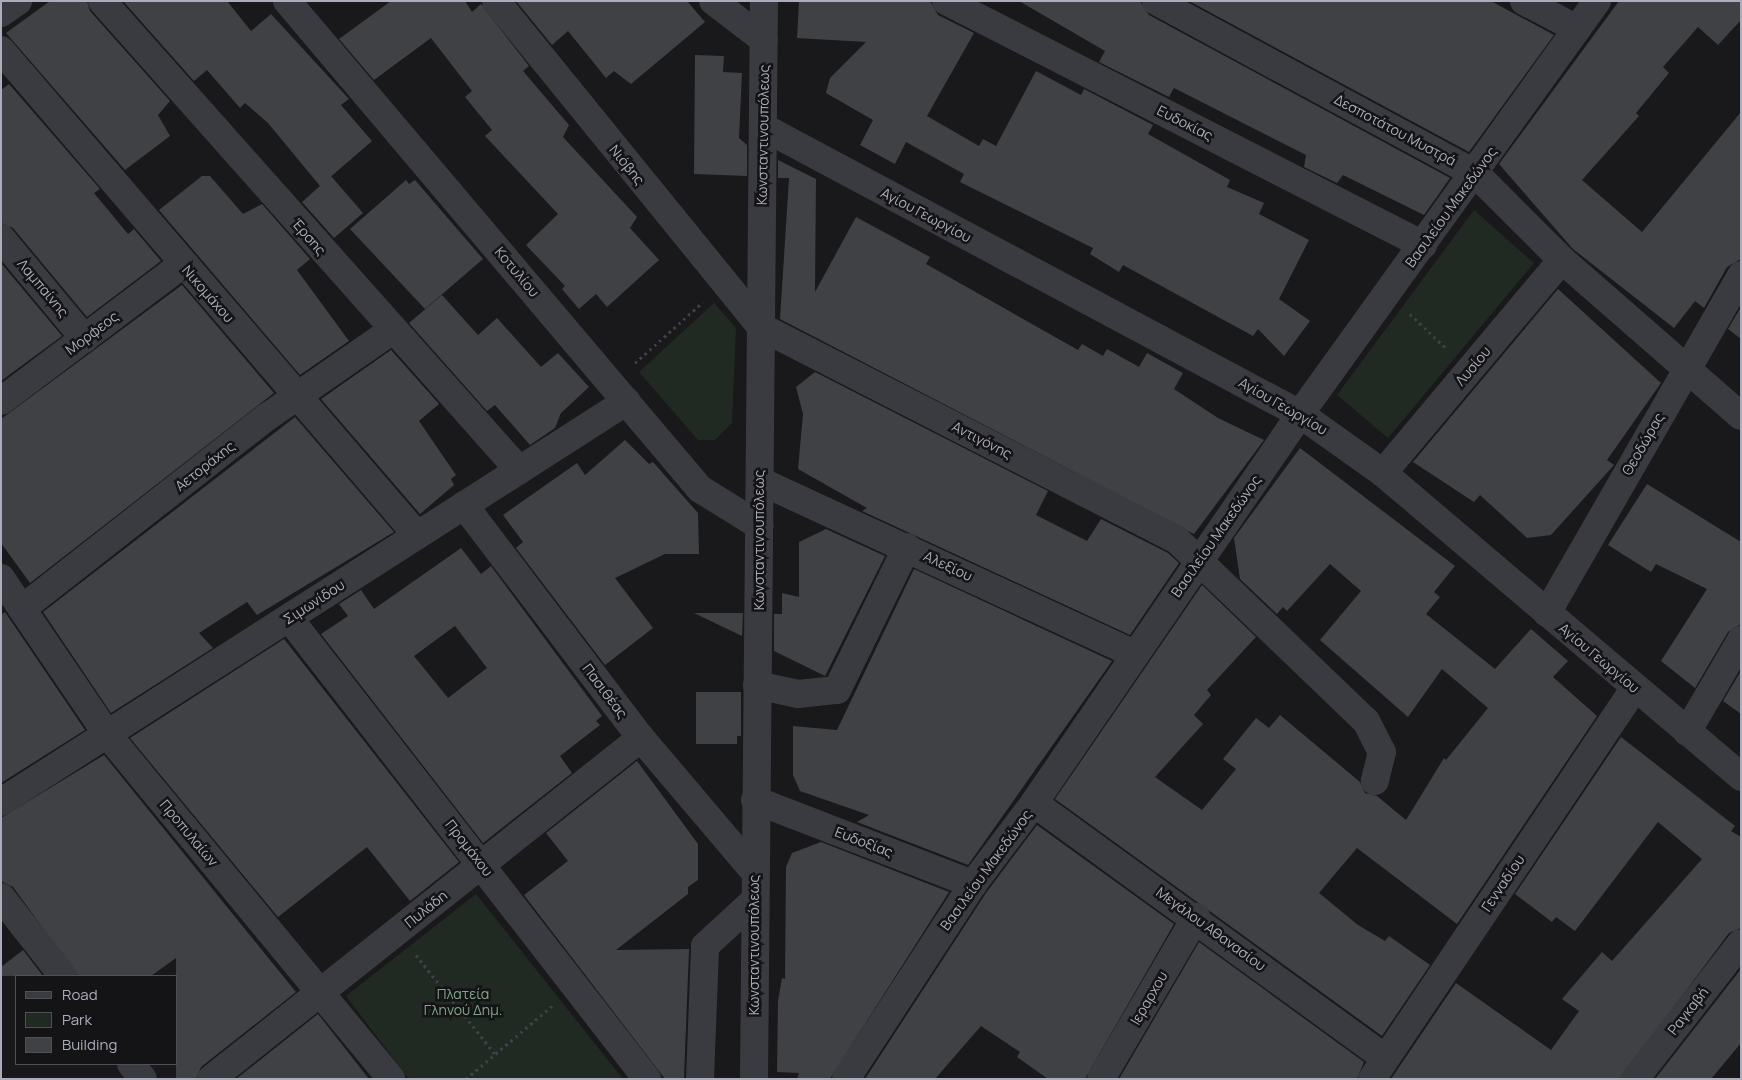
<!DOCTYPE html>
<meta charset="utf-8">
<style>
body{margin:0}
#map{position:relative;width:1742px;height:1080px;overflow:hidden;background:#19191b;font-family:Manrope,sans-serif}
div>[style]{position:absolute}
[style*='--x']{left:calc(var(--x)*1px);top:calc(var(--y)*1px);width:calc(var(--w)*1px);rotate:calc(var(--a)*1deg)}
.green>*{inset:0;background:#202a23}
.building>*{inset:0;background:#404145}
.path>*{height:3px;margin-top:-1.5px;transform-origin:0;background:repeating-linear-gradient(90deg,#404148 0 2.5px,transparent 0 6.5px)}
.minor>*{height:28px;margin:-14px;padding:0 14px;transform-origin:14px;border-radius:14px;background:#3a3a41}
span{translate:-50% -50%;white-space:nowrap;text-align:center;line-height:1.15;-webkit-text-stroke:5px #141416;paint-order:stroke}
.street-label{font-size:14px;color:#abadbb}
.park-label{font-size:14px;color:#81a789}
.frame{position:absolute;inset:0;border:2px solid #abadbb;pointer-events:none}
.legend{position:absolute;left:15px;top:975px;width:162px;height:90px;box-sizing:border-box;background:#141416;border:1px solid #505158;margin:0;padding:6px 9px;list-style:none;font-size:15px;color:#abadbb}
.legend li{display:flex;align-items:center;gap:10px;height:25px}
.legend b{width:25px;border:1px solid #505158}
</style>
<div id="map">
<div class="green">
<i style="clip-path:polygon(1474px 210px,1534px 263px,1388px 438px,1337px 395px)"></i>
<i style="clip-path:polygon(714px 303px,736px 328px,732px 423px,715px 440px,698px 440px,639px 372px)"></i>
<i style="clip-path:polygon(476px 894px,623px 1079px,409px 1079px,346px 996px)"></i>
</div>
<div class="building">
<i style="clip-path:polygon(50px 1px,87px 1px,90px 11px,170px 101px,158px 115px,170px 136px,125px 170px,6px 33px)"></i>
<i style="clip-path:polygon(123px 1px,227px 1px,251px 31px,271px 14px,349px 99px,341px 105px,372px 141px,320px 186px,268px 123px,245px 103px,240px 108px,207px 70px,194px 81px)"></i>
<i style="clip-path:polygon(391px 1px,465px 1px,472px 12px,481px 4px,529px 66px,523px 71px,569px 125px,563px 137px,637px 217px,630px 228px,659px 260px,607px 307px,596px 294px,579px 309px,562px 289px,565px 286px,526px 245px,558px 214px,485px 136px,492px 130px,465px 97px,472px 91px,431px 38px,374px 80px,339px 39px)"></i>
<i style="clip-path:polygon(516px 1px,687px 1px,705px 22px,631px 84px,614px 71px,606px 78px,568px 31px,552px 45px)"></i>
<i style="clip-path:polygon(799px 1px,930px 1px,938px 15px,974px 33px,927px 116px,979px 146px,983px 139px,996px 146px,1036px 71px,1081px 95px,1084px 89px,1153px 125px,1148px 134px,1230px 180px,1227px 187px,1264px 203px,1259px 214px,1309px 240px,1279px 299px,1310px 321px,1284px 356px,1258px 329px,1253px 336px,1123px 265px,1119px 272px,1090px 254px,1093px 248px,960px 182px,964px 174px,906px 142px,895px 164px,860px 145px,873px 120px,826px 93px,830px 78px,866px 42px,797px 38px)"></i>
<i style="clip-path:polygon(1019px 1px,1140px 1px,1149px 15px,1450px 178px,1424px 215px,1343px 175px,1337px 183px,1304px 167px,1306px 155px,1174px 88px,1169px 97px,1099px 62px,1105px 51px)"></i>
<i style="clip-path:polygon(1189px 1px,1491px 1px,1554px 35px,1469px 152px)"></i>
<i style="clip-path:polygon(1619px 1px,1741px 1px,1741px 20px,1718px 45px,1698px 27px,1663px 67px,1669px 73px,1636px 113px,1639px 116px,1582px 180px,1642px 232px,1741px 112px,1741px 259px,1727px 267px,1704px 308px,1695px 301px,1674px 328px,1573px 249px,1499px 164px)"></i>
<i style="clip-path:polygon(695px 55px,724px 56px,723px 72px,742px 73px,739px 138px,747px 145px,747px 176px,694px 174px)"></i>
<i style="clip-path:polygon(9px 84px,100px 189px,94px 193px,128px 234px,134px 229px,161px 261px,87px 317px,13px 228px,1px 223px,1px 90px)"></i>
<i style="clip-path:polygon(778px 160px,816px 179px,815px 292px,856px 217px,930px 257px,926px 264px,1078px 350px,1082px 344px,1103px 356px,1107px 349px,1139px 367px,1147px 353px,1183px 373px,1174px 389px,1218px 418px,1264px 440px,1194px 534px,780px 319px,789px 178px,778px 178px)"></i>
<i style="clip-path:polygon(202px 176px,210px 176px,243px 214px,262px 204px,310px 259px,297px 270px,349px 341px,300px 375px,159px 210px)"></i>
<i style="clip-path:polygon(331px 176px,363px 213px,334px 238px,302px 202px)"></i>
<i style="clip-path:polygon(406px 180px,409px 184px,415px 180px,483px 259px,425px 309px,350px 229px)"></i>
<i style="clip-path:polygon(1px 263px,62px 336px,1px 381px)"></i>
<i style="clip-path:polygon(182px 285px,274px 393px,30px 583px,1px 543px,1px 419px)"></i>
<i style="clip-path:polygon(1558px 289px,1661px 383px,1607px 460px,1614px 465px,1551px 535px,1527px 538px,1480px 495px,1474px 502px,1413px 462px)"></i>
<i style="clip-path:polygon(442px 295px,478px 335px,497px 318px,541px 367px,558px 353px,589px 387px,561px 413px,555px 428px,530px 445px,495px 405px,487px 411px,409px 323px)"></i>
<i style="clip-path:polygon(1741px 307px,1741px 339px,1728px 329px)"></i>
<i style="clip-path:polygon(391px 350px,439px 404px,419px 421px,456px 475px,451px 479px,454px 485px,420px 514px,321px 399px)"></i>
<i style="clip-path:polygon(815px 372px,1048px 491px,1036px 515px,1087px 541px,1101px 519px,1168px 553px,1179px 563px,1130px 635px,862px 511px,867px 508px,798px 469px,803px 414px,796px 387px)"></i>
<i style="clip-path:polygon(295px 417px,394px 532px,257px 615px,247px 602px,199px 633px,213px 648px,111px 713px,43px 612px)"></i>
<i style="clip-path:polygon(625px 440px,649px 464px,653px 462px,698px 513px,699px 554px,665px 554px,615px 578px,653px 628px,605px 665px,516px 548px,523px 542px,503px 515px,577px 463px,585px 475px)"></i>
<i style="clip-path:polygon(1300px 448px,1455px 566px,1434px 592px,1440px 597px,1426px 614px,1495px 669px,1531px 629px,1568px 661px,1553px 677px,1597px 716px,1457px 924px,1357px 848px,1319px 893px,1358px 925px,1385px 941px,1389px 936px,1430px 965px,1382px 1036px,1055px 799px,1202px 585px,1256px 637px,1207px 690px,1211px 695px,1194px 715px,1203px 724px,1155px 777px,1202px 810px,1236px 769px,1223px 759px,1256px 718px,1269px 728px,1280px 715px,1360px 782px,1365px 793px,1377px 796px,1406px 820px,1444px 758px,1446px 760px,1488px 708px,1442px 669px,1408px 717px,1320px 640px,1361px 591px,1330px 564px,1287px 611px,1283px 607px,1277px 614px,1240px 579px,1234px 538px)"></i>
<i style="clip-path:polygon(1647px 484px,1741px 542px,1741px 624px,1728px 632px,1695px 688px,1661px 661px,1707px 589px,1656px 564px,1651px 572px,1608px 545px)"></i>
<i style="clip-path:polygon(826px 529px,885px 556px,825px 676px,774px 651px,774px 614px,782px 614px,782px 593px,799px 597px,799px 542px)"></i>
<i style="clip-path:polygon(evenodd,461px 548px,481px 574px,491px 566px,602px 716px,596px 721px,600px 725px,560px 756px,572px 773px,483px 843px,321px 634px,348px 616px,339px 604px,361px 590px,374px 609px,461px 548px,455px 626px,487px 668px,448px 698px,414px 656px,455px 626px)"></i>
<i style="clip-path:polygon(914px 569px,1112px 661px,968px 865px,857px 822px,869px 815px,800px 791px,793px 775px,793px 726px,837px 730px)"></i>
<i style="clip-path:polygon(5px 612px,85px 730px,1px 783px,1px 615px)"></i>
<i style="clip-path:polygon(694px 613px,743px 613px,742px 636px)"></i>
<i style="clip-path:polygon(284px 639px,459px 862px,410px 901px,367px 847px,278px 917px,130px 738px)"></i>
<i style="clip-path:polygon(1741px 671px,1741px 714px,1723px 701px)"></i>
<i style="clip-path:polygon(696px 692px,741px 692px,741px 736px,737px 736px,737px 744px,696px 744px)"></i>
<i style="clip-path:polygon(1621px 737px,1735px 826px,1731px 831px,1741px 837px,1741px 928px,1729px 933px,1620px 1079px,1391px 1079px,1456px 983px,1551px 1050px,1579px 1011px,1562px 999px,1602px 952px,1612px 961px,1702px 859px,1658px 822px,1575px 931px,1556px 917px,1552px 922px,1515px 894px)"></i>
<i style="clip-path:polygon(104px 755px,296px 992px,201px 1067px,196px 1079px,176px 1079px,176px 958px,151px 976px,78px 976px,13px 887px,1px 881px,1px 818px)"></i>
<i style="clip-path:polygon(637px 761px,698px 844px,698px 880px,688px 887px,688px 894px,616px 950px,689px 949px,684px 1078px,665px 1079px,524px 895px,568px 861px,546px 833px)"></i>
<i style="clip-path:polygon(1037px 825px,1174px 924px,1085px 1079px,1048px 1079px,1017px 1057px,1020px 1052px,981px 1026px,935px 1079px,865px 1079px,986px 893px)"></i>
<i style="clip-path:polygon(821px 842px,949px 892px,830px 1079px,797px 1079px,799px 1073px,777px 1072px,778px 1001px,782px 978px,785px 979px,786px 867px,792px 853px)"></i>
<i style="clip-path:polygon(1199px 942px,1364px 1062px,1357px 1079px,1119px 1079px)"></i>
<i style="clip-path:polygon(23px 950px,43px 976px,1px 976px,1px 967px)"></i>
<i style="clip-path:polygon(1741px 969px,1741px 1043px,1711px 1079px,1655px 1079px)"></i>
<i style="clip-path:polygon(318px 1014px,369px 1079px,236px 1079px)"></i>
</div>
<div class="path">
<i style="--x:1410;--y:314;--w:51;--a:43.4"></i>
<i style="--x:635;--y:363;--w:91;--a:-41.9"></i>
<i style="--x:416;--y:955;--w:127;--a:51.4"></i>
<i style="--x:466;--y:1079;--w:114;--a:-40.4"></i>
</div>
<div class="minor">
<i style="--x:102;--y:1;--w:628;--a:48.36"></i>
<i style="--x:287;--y:1;--w:639;--a:49.76"></i>
<i style="--x:700;--y:489;--w:70;--a:31.7"></i>
<i style="--x:496;--y:1;--w:420;--a:50.9"></i>
<i style="--x:761;--y:327;--w:467;--a:27.1"></i>
<i style="--x:1177;--y:540;--w:262;--a:43.8"></i>
<i style="--x:1366;--y:721;--w:35;--a:63"></i>
<i style="--x:1382;--y:752;--w:30;--a:104"></i>
<i style="--x:713;--y:1;--w:64;--a:37.4"></i>
<i style="--x:946;--y:1;--w:536;--a:27.09"></i>
<i style="--x:1156;--y:1;--w:364;--a:28.4"></i>
<i style="--x:1476;--y:174;--w:122;--a:45"></i>
<i style="--x:1562;--y:260;--w:237;--a:41.1"></i>
<i style="--x:1524;--y:1;--w:60;--a:27.8"></i>
<i style="--x:1;--y:13;--w:21;--a:-35"></i>
<i style="--x:1;--y:50;--w:639;--a:49.38"></i>
<i style="--x:763;--y:127;--w:609;--a:28.12"></i>
<i style="--x:1300;--y:414;--w:102;--a:35.4"></i>
<i style="--x:1383;--y:473;--w:470;--a:40.3"></i>
<i style="--x:1;--y:238;--w:131;--a:50.3"></i>
<i style="--x:1;--y:401;--w:228;--a:-37"></i>
<i style="--x:1383;--y:473;--w:278;--a:-50"></i>
<i style="--x:760;--y:481;--w:413;--a:24.8"></i>
<i style="--x:464;--y:505;--w:293;--a:52.8"></i>
<i style="--x:641;--y:738;--w:173;--a:49.7"></i>
<i style="--x:1;--y:578;--w:189;--a:55.8"></i>
<i style="--x:107;--y:734;--w:447;--a:50.5"></i>
<i style="--x:23;--y:608;--w:310;--a:-38.1"></i>
<i style="--x:267;--y:417;--w:151;--a:-34.7"></i>
<i style="--x:1547;--y:613;--w:390;--a:-60.1"></i>
<i style="--x:289;--y:618;--w:584;--a:52.17"></i>
<i style="--x:757;--y:685;--w:42;--a:12.4"></i>
<i style="--x:798;--y:694;--w:39;--a:-6"></i>
<i style="--x:837;--y:690;--w:159;--a:-63.9"></i>
<i style="--x:1687;--y:732;--w:107;--a:-59.6"></i>
<i style="--x:755;--y:800;--w:234;--a:21.1"></i>
<i style="--x:1;--y:802;--w:743;--a:-32.64"></i>
<i style="--x:1034;--y:803;--w:434;--a:36"></i>
<i style="--x:1;--y:897;--w:100;--a:51.9"></i>
<i style="--x:131;--y:1064;--w:19;--a:51"></i>
<i style="--x:211;--y:1079;--w:549;--a:-38.42"></i>
<i style="--x:700;--y:1079;--w:133;--a:-87.8"></i>
<i style="--x:705;--y:946;--w:67;--a:-42.6"></i>
<i style="--x:754;--y:1079;--w:1078;--a:-89.47"></i>
<i style="--x:846;--y:1079;--w:233;--a:-56.9"></i>
<i style="--x:973;--y:884;--w:101;--a:-53"></i>
<i style="--x:1034;--y:803;--w:471;--a:-55.6"></i>
<i style="--x:1300;--y:414;--w:509;--a:-54.28"></i>
<i style="--x:1101;--y:1079;--w:188;--a:-59.6"></i>
<i style="--x:1372;--y:1079;--w:471;--a:-56.1"></i>
<i style="--x:1635;--y:1079;--w:172;--a:-52.1"></i>
</div>
<div class="street-label">
<span style="left:1185px;top:123px;rotate:27deg">Ευδοκίας</span>
<span style="left:1395px;top:130px;rotate:28deg">Δεσποτάτου Μυστρά</span>
<span style="left:763px;top:135px;rotate:-89deg">Κωνσταντινουπόλεως</span>
<span style="left:627px;top:165px;rotate:51deg">Νιόβης</span>
<span style="left:1451px;top:207px;rotate:-54deg">Βασιλείου Μακεδώνος</span>
<span style="left:926px;top:215px;rotate:28deg">Αγίου Γεωργίου</span>
<span style="left:309px;top:237px;rotate:49deg">Έρσης</span>
<span style="left:517px;top:272px;rotate:50deg">Κοτυλίου</span>
<span style="left:43px;top:288px;rotate:50deg">Λαμπαίνης</span>
<span style="left:208px;top:294px;rotate:49deg">Νικομάχου</span>
<span style="left:92px;top:333px;rotate:-37deg">Μορφεος</span>
<span style="left:1473px;top:366px;rotate:-50deg">Λυσίου</span>
<span style="left:1283px;top:406px;rotate:30deg">Αγίου Γεωργίου</span>
<span style="left:982px;top:440px;rotate:27deg">Αντιγόνης</span>
<span style="left:1643px;top:444px;rotate:-60deg">Θεοδώρας</span>
<span style="left:205px;top:466px;rotate:-38deg">Αετοράχης</span>
<span style="left:1216px;top:536px;rotate:-55deg">Βασιλείου Μακεδώνος</span>
<span style="left:759px;top:540px;rotate:-90deg">Κωνσταντινουπόλεως</span>
<span style="left:948px;top:566px;rotate:25deg">Αλεξίου</span>
<span style="left:314px;top:602px;rotate:-33deg">Σιμωνίδου</span>
<span style="left:1599px;top:658px;rotate:40deg">Αγίου Γεωργίου</span>
<span style="left:605px;top:691px;rotate:53deg">Πασιθέας</span>
<span style="left:189px;top:833px;rotate:50deg">Προπυλαίων</span>
<span style="left:864px;top:842px;rotate:21deg">Ευδοξίας</span>
<span style="left:469px;top:848px;rotate:52deg">Προμάχου</span>
<span style="left:986px;top:870px;rotate:-54deg">Βασιλείου Μακεδώνος</span>
<span style="left:1503px;top:883px;rotate:-56deg">Γενναδίου</span>
<span style="left:426px;top:909px;rotate:-39deg">Πυλάδη</span>
<span style="left:1211px;top:929px;rotate:36deg">Μεγάλου Αθανασίου</span>
<span style="left:754px;top:945px;rotate:-90deg">Κωνσταντινουπόλεως</span>
<span style="left:1149px;top:998px;rotate:-60deg">Ιεραρχου</span>
<span style="left:1688px;top:1011px;rotate:-52deg">Ραγκαβή</span>
</div>
<div class="park-label">
<span style="left:463px;top:1002px">Πλατεία<br>Γληνού Δημ.</span>
</div>
<div class="frame"></div>
<ul class="legend">
<li><b style="height:6px;background:#3a3a41"></b>Road</li>
<li><b style="height:14px;background:#202a23"></b>Park</li>
<li><b style="height:14px;background:#404145"></b>Building</li>
</ul>
</div>
